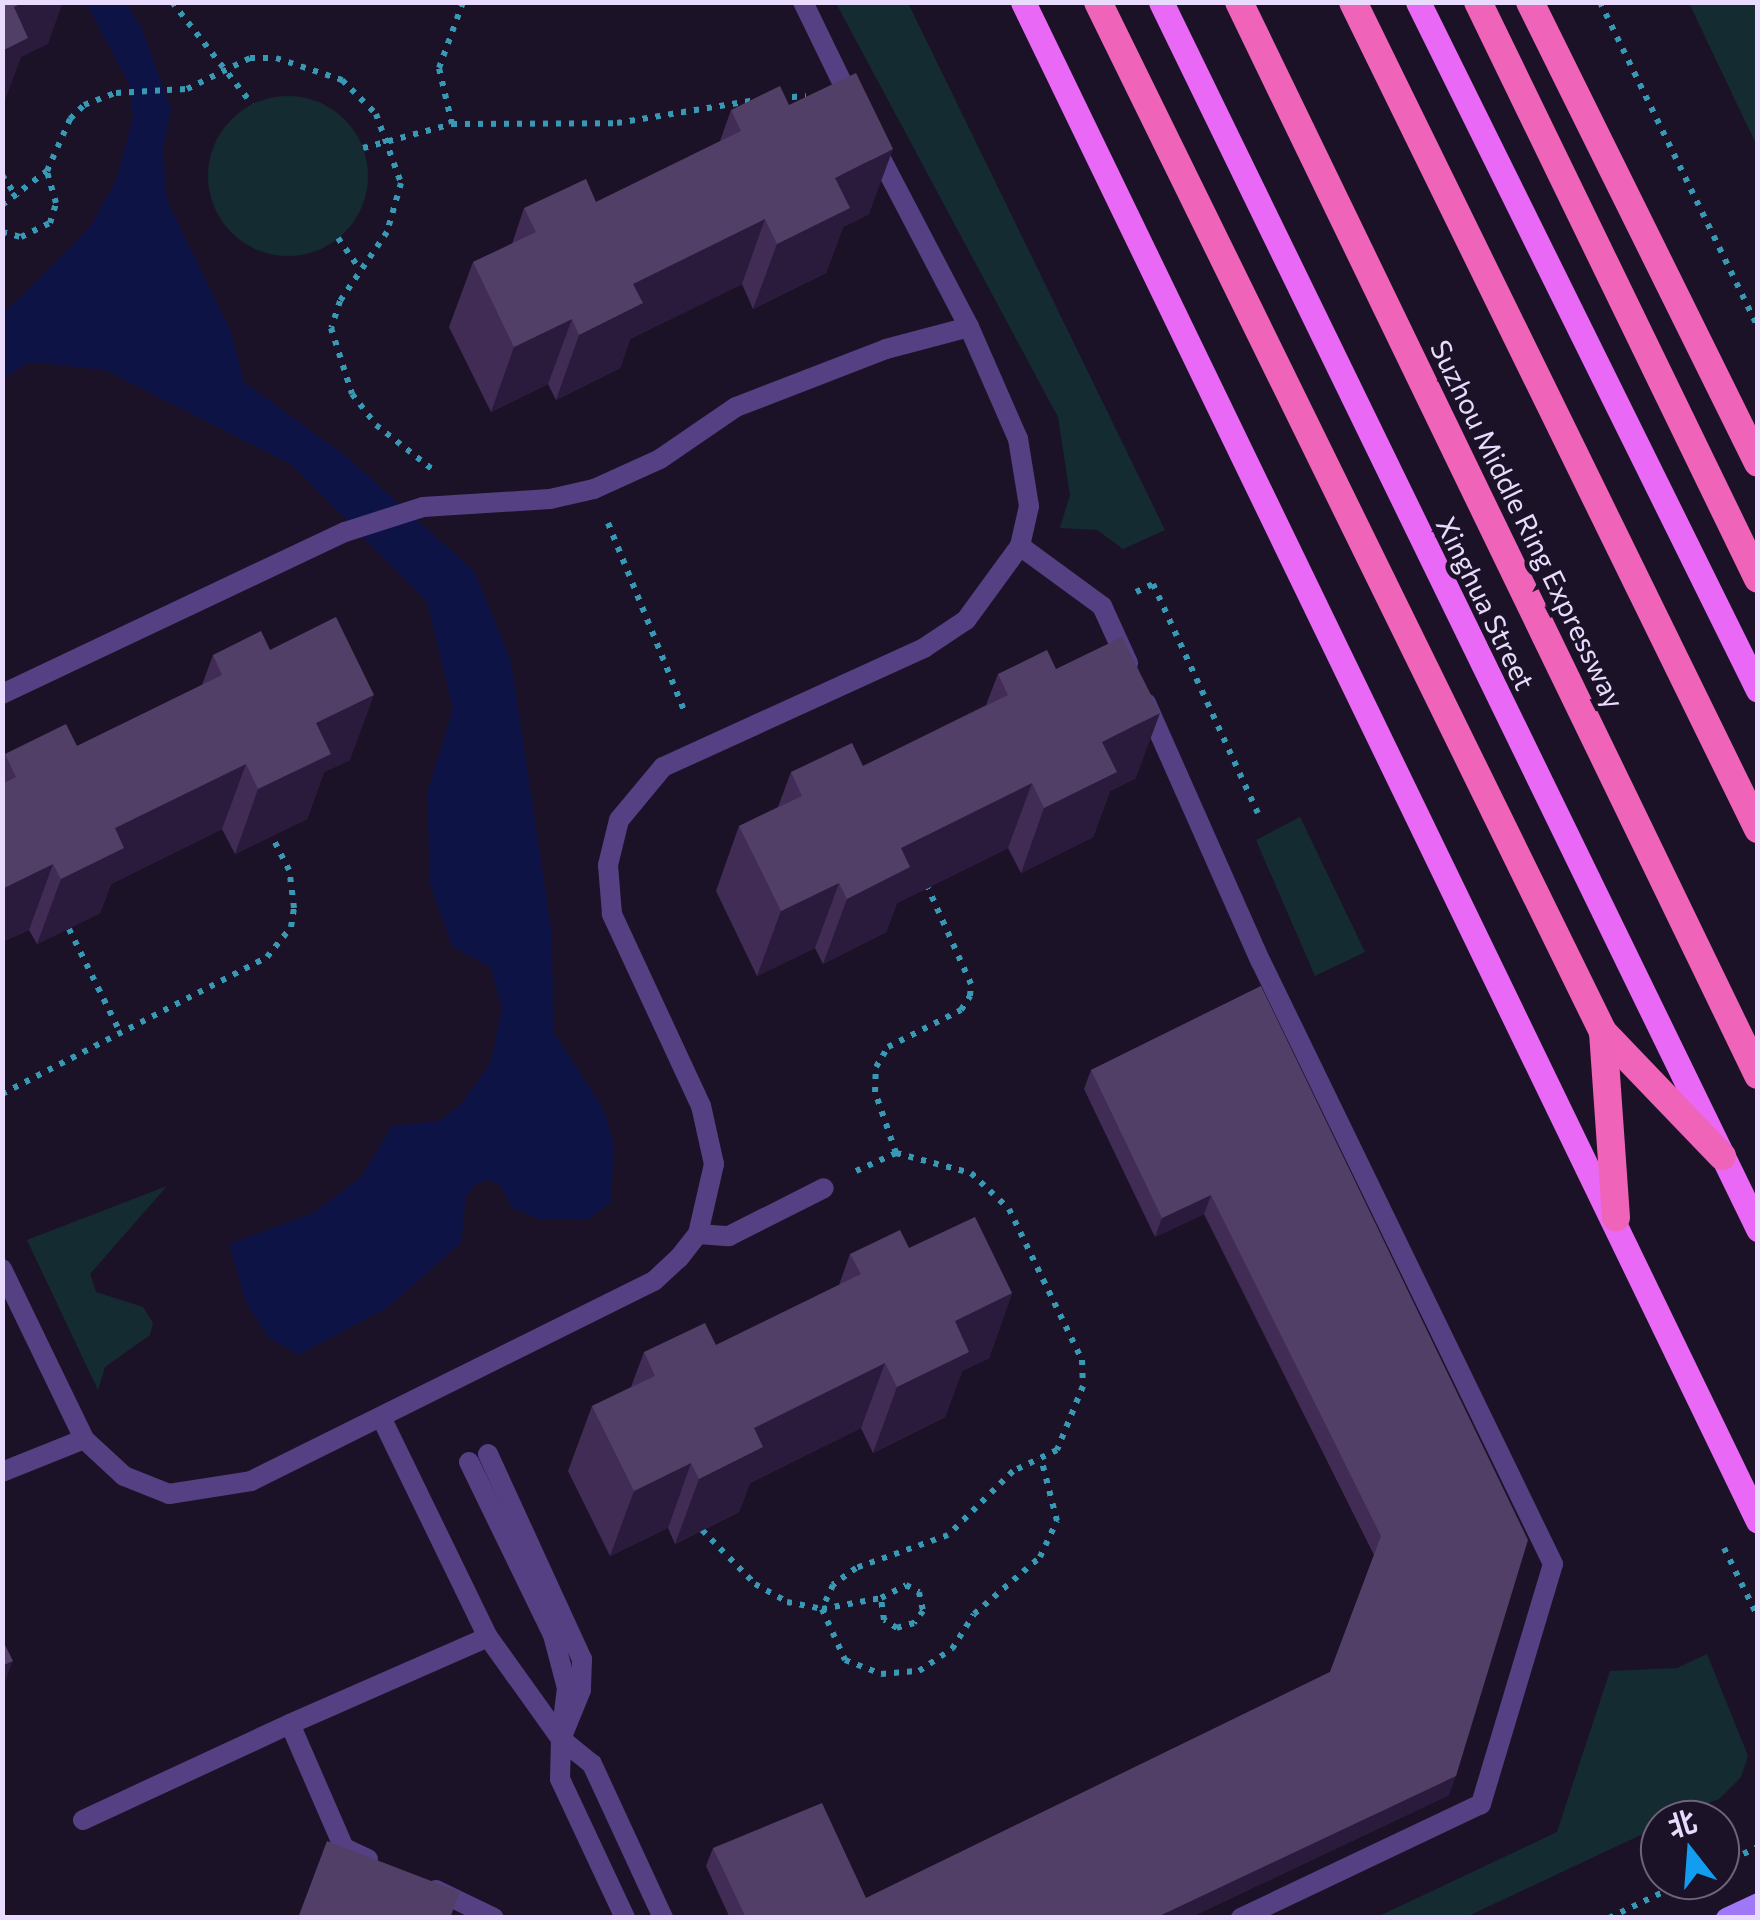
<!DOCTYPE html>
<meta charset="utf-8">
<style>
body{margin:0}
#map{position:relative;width:1760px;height:1920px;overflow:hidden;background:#1c1228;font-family:Commissioner,"Noto Sans SC",sans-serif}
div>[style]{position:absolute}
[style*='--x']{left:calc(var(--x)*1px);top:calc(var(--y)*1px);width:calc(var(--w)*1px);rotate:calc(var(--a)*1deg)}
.green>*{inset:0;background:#152b32}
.round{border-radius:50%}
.water>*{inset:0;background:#0e1345}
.path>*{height:6px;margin-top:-3px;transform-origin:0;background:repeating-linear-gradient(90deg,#3899b4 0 5px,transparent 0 13px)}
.service>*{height:20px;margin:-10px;padding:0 10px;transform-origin:10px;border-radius:10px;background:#554084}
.minor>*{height:20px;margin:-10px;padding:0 10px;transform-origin:10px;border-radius:10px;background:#554084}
.secondary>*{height:20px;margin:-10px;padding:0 10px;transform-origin:10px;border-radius:10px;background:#9e78f7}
.primary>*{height:25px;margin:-12.5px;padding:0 12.5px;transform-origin:12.5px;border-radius:12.5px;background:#e969f6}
.trunk>*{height:28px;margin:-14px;padding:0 14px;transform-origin:14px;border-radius:14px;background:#ef64b9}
.path-bridge>*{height:6px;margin-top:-3px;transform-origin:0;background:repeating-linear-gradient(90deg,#3899b4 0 5px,transparent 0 13px)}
.service-bridge>*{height:20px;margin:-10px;padding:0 10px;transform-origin:10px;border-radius:10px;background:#554084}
.wall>*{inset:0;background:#402c55}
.shaded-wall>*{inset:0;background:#2a1a3b}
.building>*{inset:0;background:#523f67}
span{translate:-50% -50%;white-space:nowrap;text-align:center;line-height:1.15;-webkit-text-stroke:10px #1c1228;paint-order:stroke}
.street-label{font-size:28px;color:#e8dbfd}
.frame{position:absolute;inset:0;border:5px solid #e8dbfd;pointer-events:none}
.north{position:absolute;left:1640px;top:1800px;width:100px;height:100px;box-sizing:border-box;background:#1c1228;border:2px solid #6e627d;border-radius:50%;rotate:343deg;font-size:28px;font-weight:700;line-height:40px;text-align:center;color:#e8dbfd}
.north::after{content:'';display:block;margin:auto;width:35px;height:45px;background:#139df1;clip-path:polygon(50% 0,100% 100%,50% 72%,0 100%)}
</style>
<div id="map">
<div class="green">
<i style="clip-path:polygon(836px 3px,908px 3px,1165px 530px,1123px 549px,1097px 530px,1060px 528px,1070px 495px,1058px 417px)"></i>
<i style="clip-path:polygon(1689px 3px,1757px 3px,1757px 146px)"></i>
<i class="round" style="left:208px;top:96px;width:160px;height:160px"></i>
<i style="clip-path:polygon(1300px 817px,1365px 952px,1315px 976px,1256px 840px)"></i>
<i style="clip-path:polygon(167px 1186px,90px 1274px,96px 1292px,143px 1307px,153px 1323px,150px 1335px,105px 1367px,98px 1390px,27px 1240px)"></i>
<i style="clip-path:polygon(1707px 1654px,1748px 1756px,1741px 1777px,1719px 1799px,1660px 1820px,1660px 1826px,1466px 1917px,1377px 1917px,1557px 1832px,1610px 1671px,1677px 1668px)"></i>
</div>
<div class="water">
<i style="clip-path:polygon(86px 3px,126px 3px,142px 29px,171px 108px,163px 149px,167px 200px,231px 332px,244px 382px,347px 457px,474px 571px,511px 661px,552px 934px,553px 1031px,604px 1110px,614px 1145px,611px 1202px,588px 1219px,542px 1220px,512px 1208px,501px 1186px,489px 1180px,475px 1185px,466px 1196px,461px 1243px,388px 1307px,299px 1355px,268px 1337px,246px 1302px,229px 1244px,313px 1213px,361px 1177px,392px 1126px,439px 1121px,462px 1103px,491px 1062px,502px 1008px,491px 968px,452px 946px,430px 884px,427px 794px,453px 709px,427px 602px,292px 465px,105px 370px,29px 362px,3px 379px,3px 314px,91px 226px,117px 178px,133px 117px,129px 84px)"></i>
</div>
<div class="path">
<i style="--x:172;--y:2;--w:130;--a:51.9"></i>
<i style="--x:1600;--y:2;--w:361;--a:64.1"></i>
<i style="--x:167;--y:90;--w:20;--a:-3"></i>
<i style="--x:187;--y:89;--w:70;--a:-26.2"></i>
<i style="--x:250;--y:58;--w:26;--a:0"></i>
<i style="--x:276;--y:58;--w:70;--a:18.4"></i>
<i style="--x:342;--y:80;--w:48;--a:45"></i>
<i style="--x:376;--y:114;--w:73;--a:70.1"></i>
<i style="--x:401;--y:183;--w:51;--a:105.9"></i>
<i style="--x:387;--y:232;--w:83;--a:124.3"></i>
<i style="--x:340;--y:301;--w:28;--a:108"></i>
<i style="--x:331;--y:328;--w:69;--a:72.3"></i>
<i style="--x:352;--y:394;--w:39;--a:52"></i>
<i style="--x:376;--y:425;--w:71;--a:38.2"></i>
<i style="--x:779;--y:98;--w:27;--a:-4"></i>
<i style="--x:452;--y:124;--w:57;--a:-103.1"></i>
<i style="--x:439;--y:68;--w:70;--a:-70"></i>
<i style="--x:363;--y:148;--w:92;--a:-15.1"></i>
<i style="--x:452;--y:124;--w:165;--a:-0.3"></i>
<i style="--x:617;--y:123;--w:141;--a:-9.4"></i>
<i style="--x:2;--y:175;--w:27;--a:56"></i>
<i style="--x:2;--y:205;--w:56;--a:-37.1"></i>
<i style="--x:47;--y:171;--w:57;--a:-66.1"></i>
<i style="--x:70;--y:119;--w:20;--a:-45"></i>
<i style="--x:84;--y:105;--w:34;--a:-21"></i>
<i style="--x:2;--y:232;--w:20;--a:15"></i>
<i style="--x:21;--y:237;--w:32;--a:-26"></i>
<i style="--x:50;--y:223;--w:21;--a:-73"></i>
<i style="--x:56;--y:203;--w:33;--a:-106"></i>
<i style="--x:338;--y:238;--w:38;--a:55"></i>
<i style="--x:608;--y:523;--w:207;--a:67.9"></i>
<i style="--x:1136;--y:592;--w:19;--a:-25"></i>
<i style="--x:1153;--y:584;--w:252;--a:65.4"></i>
<i style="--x:69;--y:929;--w:117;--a:63.7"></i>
<i style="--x:2;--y:1094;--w:298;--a:-27.3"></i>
<i style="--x:267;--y:957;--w:38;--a:-51"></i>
<i style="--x:291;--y:927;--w:19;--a:-81"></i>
<i style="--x:294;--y:908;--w:38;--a:-97"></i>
<i style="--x:289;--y:870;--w:38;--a:-117"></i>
<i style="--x:896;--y:1153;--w:78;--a:14.9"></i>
<i style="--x:971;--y:1173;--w:52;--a:43.5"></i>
<i style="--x:1009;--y:1209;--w:168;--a:64.2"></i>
<i style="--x:1082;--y:1360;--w:26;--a:88"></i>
<i style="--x:1083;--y:1386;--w:69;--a:112.1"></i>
<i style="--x:1057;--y:1450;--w:49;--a:154.5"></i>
<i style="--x:1013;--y:1471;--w:91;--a:135.4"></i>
<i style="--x:948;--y:1535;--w:98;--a:160.3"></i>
<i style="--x:856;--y:1568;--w:29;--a:144"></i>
<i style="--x:833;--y:1585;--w:26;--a:115"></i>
<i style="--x:822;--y:1609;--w:56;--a:65.7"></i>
<i style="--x:845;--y:1660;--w:39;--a:21"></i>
<i style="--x:881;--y:1674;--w:38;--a:-5"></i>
<i style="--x:919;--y:1671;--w:40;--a:-34"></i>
<i style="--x:952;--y:1649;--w:41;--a:-57.8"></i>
<i style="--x:974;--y:1614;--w:87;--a:-40.8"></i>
<i style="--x:1040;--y:1557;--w:40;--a:-65"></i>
<i style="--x:1057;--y:1521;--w:65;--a:-104.3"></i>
<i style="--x:856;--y:1171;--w:44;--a:-24.2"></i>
<i style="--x:896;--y:1153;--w:65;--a:-109"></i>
<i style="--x:875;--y:1092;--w:25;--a:-88"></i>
<i style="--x:876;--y:1067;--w:23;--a:-59"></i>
<i style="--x:888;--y:1047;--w:82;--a:-26.9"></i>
<i style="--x:961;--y:1010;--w:17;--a:-57"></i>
<i style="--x:970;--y:996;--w:12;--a:-85"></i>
<i style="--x:971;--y:984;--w:105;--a:-114.1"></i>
<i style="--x:702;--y:1530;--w:76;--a:45.5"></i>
<i style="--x:755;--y:1584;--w:37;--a:29"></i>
<i style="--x:787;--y:1602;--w:36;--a:11"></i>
<i style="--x:822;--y:1609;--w:60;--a:-10.6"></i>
<i style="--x:881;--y:1598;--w:28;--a:-27"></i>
<i style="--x:906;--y:1585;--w:15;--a:28"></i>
<i style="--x:919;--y:1592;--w:19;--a:78"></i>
<i style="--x:923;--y:1611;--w:15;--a:127"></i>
<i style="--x:914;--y:1623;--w:18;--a:164"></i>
<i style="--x:897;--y:1628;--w:15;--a:-148"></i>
<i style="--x:884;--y:1620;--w:22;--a:-98"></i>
<i style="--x:1724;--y:1548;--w:77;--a:63.8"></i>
<i style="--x:1720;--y:1865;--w:42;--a:-25.3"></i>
<i style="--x:1609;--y:1918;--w:88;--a:-25.7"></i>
</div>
<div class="service">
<i style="--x:423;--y:507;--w:127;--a:-3.6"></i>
<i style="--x:550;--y:499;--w:45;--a:-12.8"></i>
<i style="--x:594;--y:489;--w:72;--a:-24.4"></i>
<i style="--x:660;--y:459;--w:92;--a:-34.4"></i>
<i style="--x:736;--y:407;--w:161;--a:-21.1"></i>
<i style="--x:886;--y:349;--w:86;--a:-14.8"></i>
<i style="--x:1020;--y:546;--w:102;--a:36.2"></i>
<i style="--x:1102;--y:606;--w:63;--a:65.5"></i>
<i style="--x:2;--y:694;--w:379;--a:-25.3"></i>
<i style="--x:1146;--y:703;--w:283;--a:66.1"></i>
<i style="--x:1261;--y:962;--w:669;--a:64.12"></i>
<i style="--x:1553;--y:1564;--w:251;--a:106.7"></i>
<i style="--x:1481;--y:1804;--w:266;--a:154.6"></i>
<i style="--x:698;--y:1234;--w:31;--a:4"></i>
<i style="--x:729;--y:1236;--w:106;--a:-26.8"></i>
<i style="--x:488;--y:1454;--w:226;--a:65.4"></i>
<i style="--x:582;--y:1659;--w:31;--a:92"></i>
<i style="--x:581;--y:1690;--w:53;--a:112.2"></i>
<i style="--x:469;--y:1462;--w:192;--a:64.1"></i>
<i style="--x:553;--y:1635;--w:55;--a:75.2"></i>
<i style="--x:567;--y:1688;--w:24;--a:97"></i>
<i style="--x:2;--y:1472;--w:88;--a:-21.9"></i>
<i style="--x:83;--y:1820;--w:228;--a:-24.9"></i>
</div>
<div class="minor">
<i style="--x:803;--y:2;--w:112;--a:64.1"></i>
<i style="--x:2;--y:1269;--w:189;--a:64.2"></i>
<i style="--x:84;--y:1439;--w:54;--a:42.8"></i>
<i style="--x:124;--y:1476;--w:48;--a:21.8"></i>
<i style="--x:169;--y:1494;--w:83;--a:-9"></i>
<i style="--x:251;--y:1481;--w:450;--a:-26.4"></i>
<i style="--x:654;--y:1281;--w:34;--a:-43"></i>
<i style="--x:679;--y:1258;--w:31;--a:-52"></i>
<i style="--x:698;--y:1234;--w:72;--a:-77.1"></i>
<i style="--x:714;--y:1164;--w:59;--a:-102.6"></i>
<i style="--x:701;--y:1106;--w:212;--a:-114.9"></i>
<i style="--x:612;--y:914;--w:49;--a:-94.7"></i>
<i style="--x:608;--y:865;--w:46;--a:-76.3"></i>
<i style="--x:619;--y:820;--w:69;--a:-50.3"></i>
<i style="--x:663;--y:767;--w:287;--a:-24.5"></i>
<i style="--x:924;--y:648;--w:50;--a:-33.7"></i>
<i style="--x:966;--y:620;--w:92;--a:-53.9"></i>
<i style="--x:1020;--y:546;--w:41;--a:-77.3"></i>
<i style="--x:1029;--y:506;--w:68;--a:-99.3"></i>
<i style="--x:1018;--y:439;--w:122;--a:-113.6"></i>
<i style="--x:969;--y:327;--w:203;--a:-117.6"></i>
<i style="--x:381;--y:1417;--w:245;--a:64.1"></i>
<i style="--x:488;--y:1637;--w:125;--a:54.4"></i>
<i style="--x:561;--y:1739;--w:40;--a:39"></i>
<i style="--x:592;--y:1764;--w:170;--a:65.2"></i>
<i style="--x:561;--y:1739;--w:40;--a:91.4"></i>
<i style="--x:560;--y:1779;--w:153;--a:64.9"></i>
<i style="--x:368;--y:1859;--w:26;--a:-155"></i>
<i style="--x:344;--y:1848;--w:135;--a:-113.5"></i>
<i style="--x:290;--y:1724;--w:216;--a:-23.7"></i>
<i style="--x:436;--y:1890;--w:64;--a:25.8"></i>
</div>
<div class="secondary">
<i style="--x:1726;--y:1918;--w:35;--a:-25"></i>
</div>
<div class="primary">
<i style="--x:1023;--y:2;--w:1687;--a:64.18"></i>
<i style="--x:1161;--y:2;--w:1365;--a:64.05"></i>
<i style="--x:1418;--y:2;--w:767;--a:63.7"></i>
</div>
<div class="trunk">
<i style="--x:1098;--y:2;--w:1147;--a:63.88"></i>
<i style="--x:1603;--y:1032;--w:172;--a:46.2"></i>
<i style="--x:1239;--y:2;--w:1192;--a:64.19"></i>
<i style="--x:1353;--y:2;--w:921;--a:63.91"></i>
<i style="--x:1478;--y:2;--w:641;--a:64.11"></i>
<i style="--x:1530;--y:2;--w:514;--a:63.68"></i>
<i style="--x:1603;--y:1032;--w:186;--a:86"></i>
</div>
<div class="path-bridge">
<i style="--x:116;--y:93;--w:51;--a:-3.4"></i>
</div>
<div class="service-bridge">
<i style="--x:345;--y:532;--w:82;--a:-17.8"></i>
</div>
<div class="wall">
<i style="clip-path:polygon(789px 105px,869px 214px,843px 227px,826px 273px,753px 309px,742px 284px,630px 339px,620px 368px,556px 400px,548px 384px,491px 412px,449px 327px,473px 262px,512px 244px,524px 208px,596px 202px,720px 141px,731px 110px)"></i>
<i style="clip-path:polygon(270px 650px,350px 760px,324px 772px,307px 819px,235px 854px,222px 829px,111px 884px,100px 913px,37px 944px,29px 930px,2px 942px,2px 761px,5px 754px,77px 746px,202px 685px,213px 655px)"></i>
<i style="clip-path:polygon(1056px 669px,1136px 778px,1110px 791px,1093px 837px,1021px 873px,1008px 848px,897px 903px,886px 932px,823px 964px,815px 948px,757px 976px,716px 891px,739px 826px,778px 807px,791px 772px,863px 766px,986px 705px,998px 674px)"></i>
<i style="clip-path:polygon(1261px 986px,1449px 1795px,1189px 1918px,730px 1918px,706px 1866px,713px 1848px,866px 1898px,1330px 1672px,1374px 1555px,1204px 1214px,1155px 1237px,1084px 1089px,1091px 1070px)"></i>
<i style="clip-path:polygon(909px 1248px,1012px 1293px,989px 1358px,962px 1371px,945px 1417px,873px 1453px,861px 1428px,750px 1483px,739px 1512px,675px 1544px,668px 1528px,610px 1556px,568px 1471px,592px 1406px,631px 1387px,644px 1352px,716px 1345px,839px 1285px,850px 1254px)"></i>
</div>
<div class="shaded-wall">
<i style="clip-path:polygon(24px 2px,63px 2px,48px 44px,21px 57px,4px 103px,2px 104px,2px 38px,14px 7px)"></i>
<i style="clip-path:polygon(893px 149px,869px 214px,843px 227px,826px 273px,753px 309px,777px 244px,835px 178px)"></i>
<i style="clip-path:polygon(765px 219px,742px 284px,630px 339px,620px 368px,556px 400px,579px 335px,633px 284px)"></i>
<i style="clip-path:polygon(572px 319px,548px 384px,491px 412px,514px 347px)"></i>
<i style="clip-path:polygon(374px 695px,350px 760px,324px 772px,307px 819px,235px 854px,258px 789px,316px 723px)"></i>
<i style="clip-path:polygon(1160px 713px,1136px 778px,1110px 791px,1093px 837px,1021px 873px,1044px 808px,1102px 742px)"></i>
<i style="clip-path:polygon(246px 764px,222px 829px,111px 884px,100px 913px,37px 944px,61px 879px,115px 828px)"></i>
<i style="clip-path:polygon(1032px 783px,1008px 848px,897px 903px,886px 932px,823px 964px,847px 899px,901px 848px)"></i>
<i style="clip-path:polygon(53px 864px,29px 930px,2px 942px,2px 889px)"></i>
<i style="clip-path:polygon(839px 883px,815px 948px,757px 976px,781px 911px)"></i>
<i style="clip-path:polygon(1211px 1195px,1204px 1214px,1155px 1237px,1162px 1218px)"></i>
<i style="clip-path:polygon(1012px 1293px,989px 1358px,962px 1371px,945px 1417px,873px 1453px,897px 1387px,955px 1321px)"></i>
<i style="clip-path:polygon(885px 1363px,861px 1428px,750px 1483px,739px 1512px,675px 1544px,699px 1479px,754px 1428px)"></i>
<i style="clip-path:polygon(691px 1463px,668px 1528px,610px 1556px,634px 1491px)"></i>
<i style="clip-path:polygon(13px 1661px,2px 1690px,2px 1666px)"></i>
<i style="clip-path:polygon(1456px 1776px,1449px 1795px,1189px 1918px,1155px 1918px)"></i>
</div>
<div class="building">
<i style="clip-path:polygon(2px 2px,24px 2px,14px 7px,28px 38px,2px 51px)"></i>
<i style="clip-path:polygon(856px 73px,893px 149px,835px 178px,850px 208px,777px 244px,765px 219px,633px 284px,643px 303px,579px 335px,572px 319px,514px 347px,473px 262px,536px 232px,524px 208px,586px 179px,596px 202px,741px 131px,731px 110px,780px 86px,789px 105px)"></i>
<i style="clip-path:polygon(336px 617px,374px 695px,316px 723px,331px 754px,258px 789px,246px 764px,115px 828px,124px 848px,61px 879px,53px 864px,2px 889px,2px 784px,16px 777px,5px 754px,66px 724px,77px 746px,222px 675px,213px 655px,261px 631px,270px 650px)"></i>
<i style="clip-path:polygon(1122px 637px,1160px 713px,1102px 742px,1117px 772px,1044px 808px,1032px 783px,901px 848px,910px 867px,847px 899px,839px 883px,781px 911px,739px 826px,802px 796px,791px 772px,852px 743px,863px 766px,1008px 695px,998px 674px,1047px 650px,1056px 669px)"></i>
<i style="clip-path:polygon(1261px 986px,1528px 1540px,1456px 1776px,1155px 1918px,746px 1918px,713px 1848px,822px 1803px,866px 1898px,1330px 1672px,1381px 1536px,1211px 1195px,1162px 1218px,1091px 1070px)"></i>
<i style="clip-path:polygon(975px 1217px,1012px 1293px,955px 1321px,969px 1352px,897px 1387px,885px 1363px,754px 1428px,763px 1447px,699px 1479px,691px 1463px,634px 1491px,592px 1406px,655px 1376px,644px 1352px,705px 1323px,716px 1345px,861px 1274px,850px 1254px,900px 1230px,909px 1248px)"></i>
<i style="clip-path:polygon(2px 1639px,13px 1661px,2px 1666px)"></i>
<i style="clip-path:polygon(327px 1841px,460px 1892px,450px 1918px,298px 1918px)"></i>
</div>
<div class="street-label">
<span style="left:1528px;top:524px;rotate:64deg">Suzhou Middle Ring Expressway</span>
<span style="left:1486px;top:603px;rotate:64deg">Xinghua Street</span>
</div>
<div class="frame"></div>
<div class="north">北</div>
</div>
